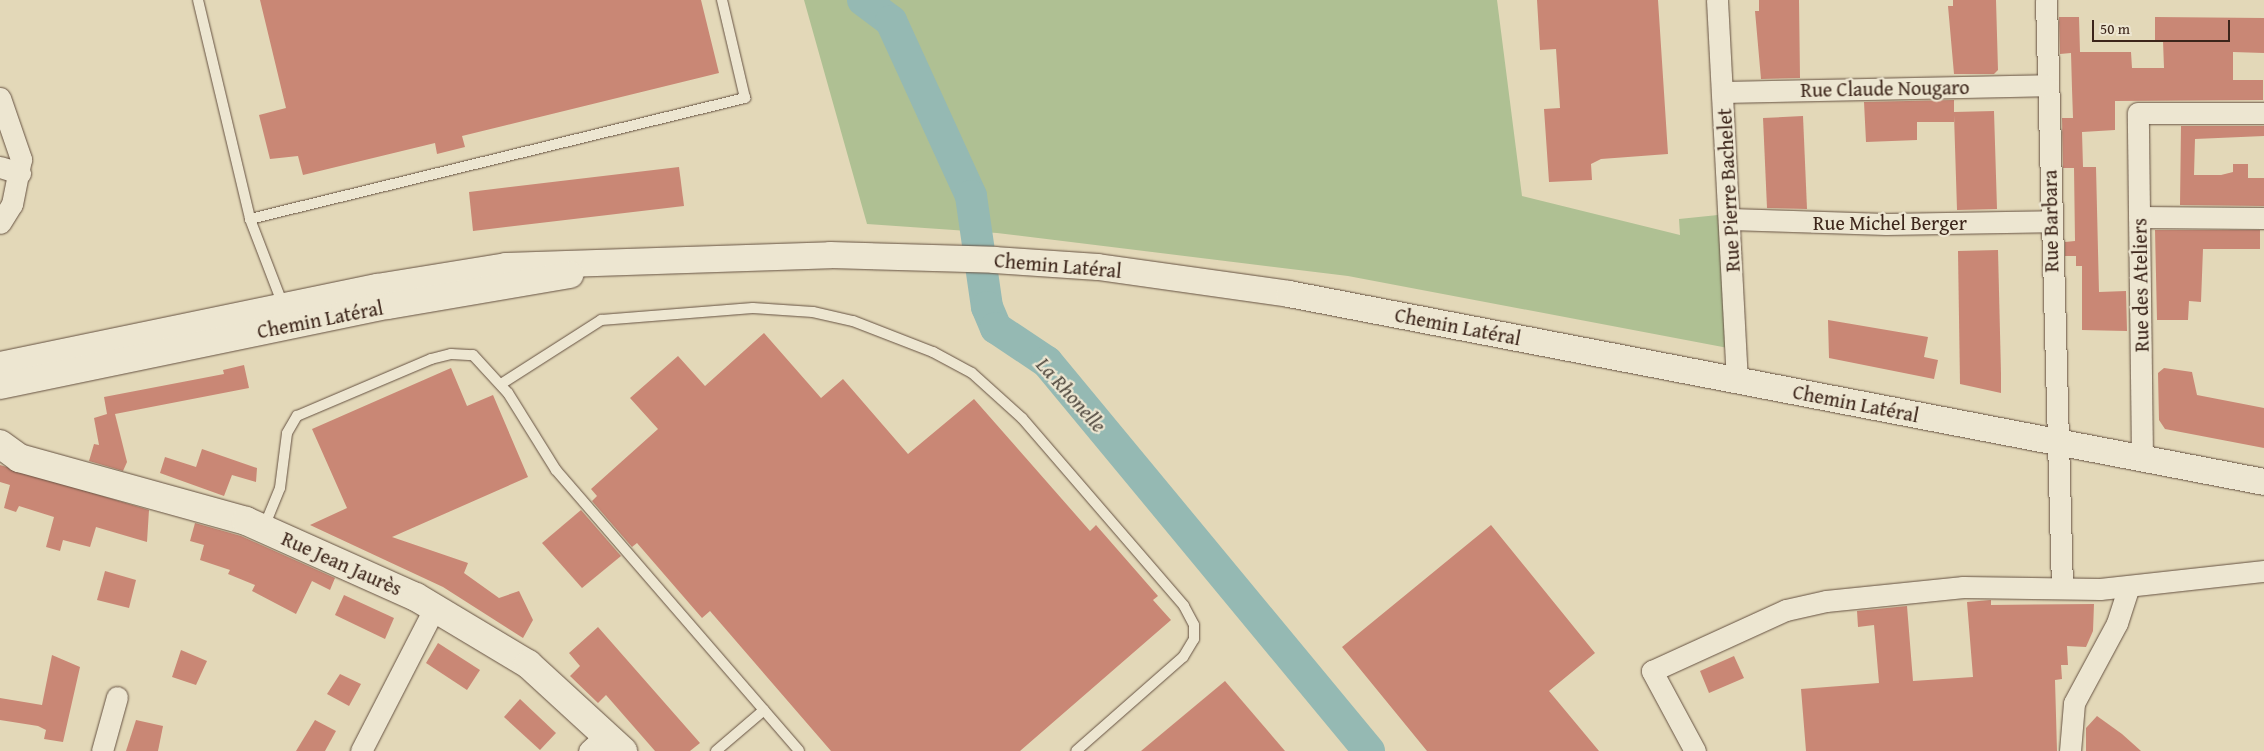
<!DOCTYPE html>
<meta charset="utf-8">
<style>
body{margin:0}
#map{position:relative;width:2264px;height:751px;overflow:hidden;background:#e3d8b8;font-family:"Gentium Book Plus",serif}
div>[style]{position:absolute}
[style*='--x']{left:calc(var(--x)*1px);top:calc(var(--y)*1px);width:calc(var(--w)*1px);rotate:calc(var(--a)*1deg)}
.green>*{inset:0;background:#afc093}
.river>*{height:32px;margin:-16px;padding:0 16px;transform-origin:16px;border-radius:16px;background:#95b9b3}
.building>*{inset:0;background:#c98775}
.roads{filter:drop-shadow(0 0 1px #665242) drop-shadow(0 0 1px #665242)}
.service>*{height:10px;margin:-5px;padding:0 5px;transform-origin:5px;border-radius:5px;background:#ede6d1}
.minor>*{height:21px;margin:-10.5px;padding:0 10.5px;transform-origin:10.5px;border-radius:10.5px;background:#ede6d1}
.tertiary>*{height:26px;margin:-13px;padding:0 13px;transform-origin:13px;border-radius:13px;background:#ede6d1}
.secondary>*{height:28px;margin:-14px;padding:0 14px;transform-origin:14px;border-radius:14px;background:#ede6d1}
span{translate:-50% -50%;white-space:nowrap;text-align:center;line-height:1.15;-webkit-text-stroke:4.5px #ede6d1;paint-order:stroke}
.street-label{font-size:20px;color:#3c251a}
.water-label{font-size:21px;color:#524a40;font-style:italic}
.scale{position:absolute;left:2092px;top:20px;width:138px;height:22px;box-sizing:border-box;border:2px solid #3c251a;border-top:0;padding-left:6px;font-size:15px;line-height:18px;white-space:nowrap;color:#3c251a;-webkit-text-stroke:4px #ede6d1;paint-order:stroke}
</style>
<div id="map">
<div class="green">
<i style="clip-path:polygon(804px 0,1497px 0,1522px 196px,1680px 235px,1679px 219px,1718px 215px,1728px 348px,1348px 276px,997px 233px,867px 224px)"></i>
</div>
<div class="river">
<i style="--x:863;--y:0;--w:35;--a:37"></i>
<i style="--x:891;--y:21;--w:192;--a:65.4"></i>
<i style="--x:971;--y:196;--w:112;--a:81.8"></i>
<i style="--x:987;--y:307;--w:23;--a:67"></i>
<i style="--x:996;--y:328;--w:61;--a:33.7"></i>
<i style="--x:1047;--y:362;--w:505;--a:50.38"></i>
</div>
<div class="building">
<i style="clip-path:polygon(260px 0,701px 0,719px 73px,462px 136px,465px 147px,437px 154px,435px 143px,303px 175px,298px 156px,270px 159px,259px 115px,286px 108px)"></i>
<i style="clip-path:polygon(1537px 0,1658px 0,1668px 154px,1601px 159px,1591px 164px,1592px 180px,1549px 182px,1544px 109px,1560px 108px,1556px 49px,1540px 50px)"></i>
<i style="clip-path:polygon(1759px 0,1799px 0,1800px 78px,1761px 79px,1755px 11px,1759px 11px)"></i>
<i style="clip-path:polygon(1953px 0,1996px 0,1998px 70px,1994px 74px,1954px 74px,1948px 6px,1953px 6px)"></i>
<i style="clip-path:polygon(2059px 17px,2079px 17px,2080px 52px,2131px 52px,2132px 68px,2164px 68px,2163px 41px,2155px 41px,2155px 17px,2264px 18px,2264px 53px,2233px 52px,2233px 80px,2263px 80px,2263px 100px,2115px 101px,2115px 130px,2082px 132px,2083px 167px,2096px 167px,2099px 292px,2126px 291px,2127px 331px,2082px 330px,2082px 266px,2076px 266px,2076px 256px,2065px 256px,2065px 242px,2075px 241px,2074px 168px,2063px 168px,2062px 118px,2073px 118px,2072px 89px,2071px 53px,2060px 54px)"></i>
<i style="clip-path:polygon(1954px 100px,1954px 112px,1994px 111px,1997px 209px,1957px 210px,1954px 115px,1954px 122px,1917px 122px,1917px 140px,1866px 142px,1864px 102px)"></i>
<i style="clip-path:polygon(1803px 116px,1807px 209px,1767px 208px,1763px 118px)"></i>
<i style="clip-path:polygon(2181px 126px,2264px 126px,2264px 136px,2195px 139px,2194px 175px,2221px 175px,2233px 172px,2233px 164px,2248px 164px,2248px 178px,2264px 178px,2264px 206px,2180px 205px)"></i>
<i style="clip-path:polygon(679px 167px,684px 206px,473px 231px,469px 192px)"></i>
<i style="clip-path:polygon(2155px 230px,2260px 230px,2260px 249px,2203px 249px,2201px 302px,2189px 301px,2188px 320px,2157px 320px)"></i>
<i style="clip-path:polygon(1998px 250px,2001px 374px,2001px 393px,1960px 384px,1958px 251px)"></i>
<i style="clip-path:polygon(1828px 320px,1928px 337px,1924px 357px,1938px 360px,1934px 379px,1829px 358px)"></i>
<i style="clip-path:polygon(764px 333px,821px 398px,843px 379px,908px 454px,974px 399px,1090px 531px,1096px 525px,1158px 596px,1153px 600px,1171px 620px,1020px 751px,831px 751px,710px 611px,702px 618px,637px 543px,632px 547px,592px 501px,597px 496px,591px 489px,658px 429px,630px 398px,678px 356px,705px 386px)"></i>
<i style="clip-path:polygon(244px 365px,249px 388px,115px 414px,127px 462px,123px 471px,89px 461px,94px 444px,99px 445px,94px 418px,107px 414px,104px 397px,224px 374px,223px 370px)"></i>
<i style="clip-path:polygon(451px 368px,467px 406px,493px 395px,528px 477px,392px 537px,468px 563px,464px 573px,499px 598px,519px 591px,533px 620px,523px 638px,443px 587px,310px 525px,347px 508px,312px 429px)"></i>
<i style="clip-path:polygon(2164px 368px,2192px 372px,2197px 395px,2264px 408px,2264px 448px,2165px 429px,2159px 420px,2158px 373px)"></i>
<i style="clip-path:polygon(202px 449px,257px 468px,256px 482px,232px 475px,224px 496px,160px 473px,165px 457px,196px 467px)"></i>
<i style="clip-path:polygon(0 465px,149px 510px,147px 542px,96px 527px,90px 547px,63px 540px,60px 551px,46px 547px,54px 517px,19px 506px,16px 512px,4px 508px,10px 485px,0 482px)"></i>
<i style="clip-path:polygon(581px 510px,621px 556px,582px 588px,542px 543px)"></i>
<i style="clip-path:polygon(195px 523px,241px 536px,335px 578px,330px 590px,312px 581px,296px 614px,252px 591px,255px 585px,228px 574px,230px 570px,200px 560px,204px 545px,190px 541px)"></i>
<i style="clip-path:polygon(1491px 525px,1595px 653px,1549px 691px,1599px 751px,1427px 751px,1342px 647px)"></i>
<i style="clip-path:polygon(105px 571px,136px 580px,129px 608px,97px 600px)"></i>
<i style="clip-path:polygon(344px 595px,394px 618px,385px 639px,335px 615px)"></i>
<i style="clip-path:polygon(1991px 600px,1991px 605px,2094px 604px,2093px 631px,2086px 647px,2067px 646px,2068px 665px,2061px 665px,2062px 679px,2055px 680px,2057px 751px,1806px 751px,1801px 689px,1879px 683px,1874px 625px,1858px 627px,1857px 611px,1907px 606px,1913px 681px,1973px 677px,1967px 602px)"></i>
<i style="clip-path:polygon(598px 627px,700px 743px,690px 751px,655px 751px,606px 695px,598px 703px,570px 676px,580px 666px,569px 653px)"></i>
<i style="clip-path:polygon(438px 643px,480px 670px,467px 690px,426px 663px)"></i>
<i style="clip-path:polygon(181px 650px,207px 661px,196px 685px,172px 677px)"></i>
<i style="clip-path:polygon(52px 655px,80px 667px,63px 742px,44px 739px,46px 730px,38px 726px,0 720px,0 698px,42px 705px)"></i>
<i style="clip-path:polygon(1734px 656px,1744px 678px,1709px 693px,1700px 671px)"></i>
<i style="clip-path:polygon(340px 674px,361px 684px,349px 706px,327px 694px)"></i>
<i style="clip-path:polygon(1225px 681px,1285px 751px,1141px 751px)"></i>
<i style="clip-path:polygon(520px 699px,556px 733px,540px 750px,504px 717px)"></i>
<i style="clip-path:polygon(2097px 716px,2122px 734px,2141px 751px,2086px 751px,2086px 728px)"></i>
<i style="clip-path:polygon(136px 720px,163px 726px,158px 751px,126px 751px)"></i>
<i style="clip-path:polygon(315px 720px,336px 731px,325px 751px,296px 751px)"></i>
</div>
<div class="roads">
<div class="service">
<i style="--x:198;--y:0;--w:225;--a:76.6"></i>
<i style="--x:250;--y:219;--w:510;--a:-13.74"></i>
<i style="--x:745;--y:98;--w:101;--a:-103.2"></i>
<i style="--x:250;--y:219;--w:92;--a:69"></i>
<i style="--x:501;--y:384;--w:119;--a:-32.6"></i>
<i style="--x:601;--y:320;--w:152;--a:-4.5"></i>
<i style="--x:753;--y:308;--w:60;--a:3.8"></i>
<i style="--x:813;--y:312;--w:41;--a:12.7"></i>
<i style="--x:853;--y:321;--w:86;--a:21.2"></i>
<i style="--x:933;--y:352;--w:44;--a:28.3"></i>
<i style="--x:972;--y:373;--w:67;--a:42"></i>
<i style="--x:1022;--y:418;--w:248;--a:49.2"></i>
<i style="--x:1184;--y:606;--w:21;--a:62"></i>
<i style="--x:1194;--y:625;--w:14;--a:90"></i>
<i style="--x:1194;--y:639;--w:21;--a:121"></i>
<i style="--x:1183;--y:657;--w:142;--a:138.7"></i>
<i style="--x:264;--y:527;--w:42;--a:-67.7"></i>
<i style="--x:280;--y:488;--w:55;--a:-82.7"></i>
<i style="--x:287;--y:433;--w:20;--a:-60"></i>
<i style="--x:297;--y:416;--w:146;--a:-23"></i>
<i style="--x:431;--y:359;--w:21;--a:-14"></i>
<i style="--x:451;--y:354;--w:22;--a:3"></i>
<i style="--x:473;--y:355;--w:52;--a:47.4"></i>
<i style="--x:508;--y:393;--w:91;--a:58.1"></i>
<i style="--x:556;--y:470;--w:371;--a:49.1"></i>
<i style="--x:716;--y:751;--w:63;--a:-40.5"></i>
</div>
<div class="minor">
<i style="--x:1717;--y:0;--w:382;--a:87"></i>
<i style="--x:2046;--y:0;--w:588;--a:88.44"></i>
<i style="--x:1722;--y:92;--w:325;--a:-1.2"></i>
<i style="--x:0;--y:98;--w:65;--a:71"></i>
<i style="--x:21;--y:159;--w:46;--a:101.3"></i>
<i style="--x:12;--y:204;--w:22;--a:122"></i>
<i style="--x:0;--y:167;--w:21;--a:17"></i>
<i style="--x:2139;--y:217;--w:125;--a:0.5"></i>
<i style="--x:1730;--y:219;--w:156;--a:1.8"></i>
<i style="--x:1886;--y:224;--w:164;--a:-1"></i>
<i style="--x:2142;--y:458;--w:345;--a:-90.7"></i>
<i style="--x:2138;--y:113;--w:126;--a:0"></i>
<i style="--x:102;--y:751;--w:56;--a:-74.5"></i>
<i style="--x:361;--y:751;--w:162;--a:-62.8"></i>
<i style="--x:589;--y:751;--w:23;--a:-43"></i>
<i style="--x:1695;--y:751;--w:91;--a:-118.3"></i>
<i style="--x:1652;--y:671;--w:147;--a:-24.5"></i>
<i style="--x:1786;--y:610;--w:41;--a:-12.7"></i>
<i style="--x:1826;--y:601;--w:138;--a:-5.8"></i>
<i style="--x:1963;--y:587;--w:137;--a:0.8"></i>
<i style="--x:2100;--y:589;--w:165;--a:-6.3"></i>
<i style="--x:2070;--y:751;--w:48;--a:-85.2"></i>
<i style="--x:2074;--y:703;--w:91;--a:-61.7"></i>
<i style="--x:2117;--y:623;--w:38;--a:-72"></i>
</div>
<div class="tertiary">
<i style="--x:0;--y:365;--w:385;--a:-11.7"></i>
<i style="--x:377;--y:287;--w:131;--a:-9.2"></i>
<i style="--x:506;--y:266;--w:324;--a:-1.9"></i>
<i style="--x:830;--y:255;--w:164;--a:1.7"></i>
<i style="--x:994;--y:260;--w:104;--a:3.9"></i>
<i style="--x:1098;--y:267;--w:193;--a:8"></i>
<i style="--x:1289;--y:294;--w:993;--a:10.91"></i>
<i style="--x:0;--y:386;--w:396;--a:-11.7"></i>
<i style="--x:388;--y:306;--w:185;--a:-9.7"></i>
</div>
<div class="secondary">
<i style="--x:0;--y:444;--w:24;--a:36"></i>
<i style="--x:19;--y:458;--w:236;--a:15.5"></i>
<i style="--x:246;--y:521;--w:186;--a:24.1"></i>
<i style="--x:416;--y:597;--w:131;--a:30.9"></i>
<i style="--x:528;--y:664;--w:129;--a:42.5"></i>
</div>
</div>
<div class="street-label">
<span style="left:1885px;top:88px;rotate:-1deg">Rue Claude Nougaro</span>
<span style="left:1728px;top:190px;rotate:-93deg">Rue Pierre Bachelet</span>
<span style="left:2050px;top:221px;rotate:-91deg">Rue Barbara</span>
<span style="left:1890px;top:222px">Rue Michel Berger</span>
<span style="left:1058px;top:265px;rotate:5deg">Chemin Latéral</span>
<span style="left:2140px;top:285px;rotate:-91deg">Rue des Ateliers</span>
<span style="left:320px;top:319px;rotate:-11deg">Chemin Latéral</span>
<span style="left:1458px;top:326px;rotate:11deg">Chemin Latéral</span>
<span style="left:1856px;top:403px;rotate:11deg">Chemin Latéral</span>
<span style="left:342px;top:563px;rotate:24deg">Rue Jean Jaurès</span>
</div>
<div class="water-label">
<span style="left:1071px;top:395px;rotate:48deg">La Rhonelle</span>
</div>
<div class="scale">50 m</div>
</div>
